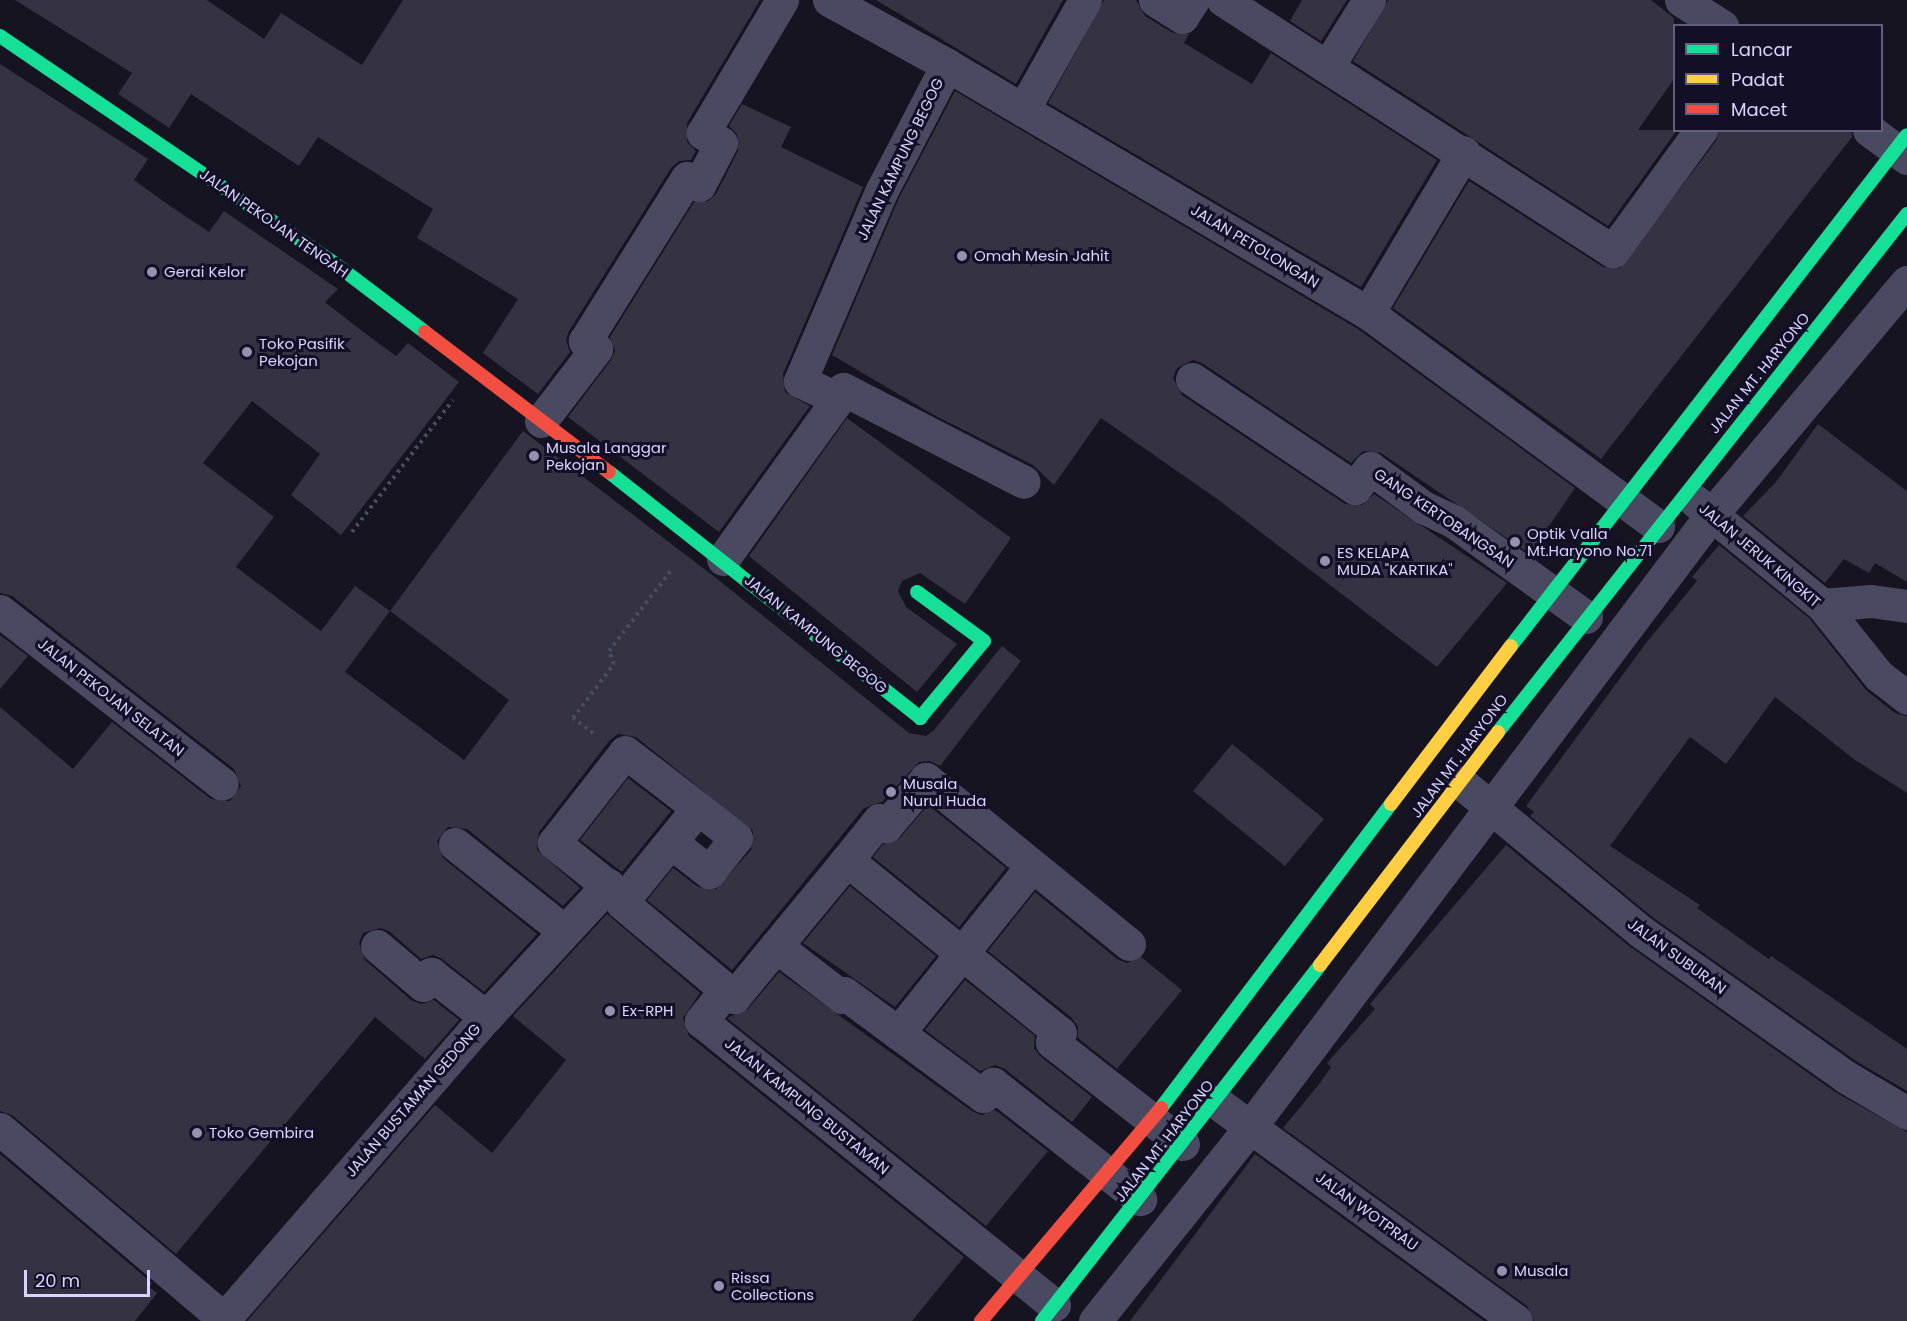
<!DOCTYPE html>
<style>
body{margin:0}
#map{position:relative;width:1907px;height:1321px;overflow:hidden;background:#161421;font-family:Poppins,sans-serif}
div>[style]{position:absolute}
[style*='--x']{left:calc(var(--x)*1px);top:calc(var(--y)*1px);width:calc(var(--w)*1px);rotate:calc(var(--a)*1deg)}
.building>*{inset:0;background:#343243}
.path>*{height:4px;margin-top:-2px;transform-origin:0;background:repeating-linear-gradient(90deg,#44505f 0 3px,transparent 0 7.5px)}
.street>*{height:33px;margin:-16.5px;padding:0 16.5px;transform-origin:16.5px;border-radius:16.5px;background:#4a4962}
.fast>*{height:14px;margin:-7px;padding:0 7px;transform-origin:7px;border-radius:7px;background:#16e098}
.slow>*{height:14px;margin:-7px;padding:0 7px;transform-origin:7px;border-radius:7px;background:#ffcf43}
.jam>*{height:14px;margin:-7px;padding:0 7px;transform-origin:7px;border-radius:7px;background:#f24e42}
.dots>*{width:16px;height:16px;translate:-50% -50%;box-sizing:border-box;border:3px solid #130f26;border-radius:50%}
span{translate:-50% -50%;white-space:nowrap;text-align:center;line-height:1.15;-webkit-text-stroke:6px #130f26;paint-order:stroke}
.street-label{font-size:15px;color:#d9d4ff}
.poi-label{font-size:15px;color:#d9d4ff}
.left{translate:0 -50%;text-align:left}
.legend{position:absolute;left:1673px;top:24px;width:210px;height:108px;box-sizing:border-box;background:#130f26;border:2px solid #625e7d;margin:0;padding:8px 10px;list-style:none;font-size:18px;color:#d9d4ff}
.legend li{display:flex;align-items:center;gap:12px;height:30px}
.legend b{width:30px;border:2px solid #625e7d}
.scale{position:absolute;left:24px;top:1270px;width:126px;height:27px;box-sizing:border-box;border:3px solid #d9d4ff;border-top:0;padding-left:8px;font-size:18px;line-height:21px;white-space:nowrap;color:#d9d4ff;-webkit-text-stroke:4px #130f26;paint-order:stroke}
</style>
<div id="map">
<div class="building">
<i style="clip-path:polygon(15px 0,207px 0,264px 39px,281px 13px,362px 65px,403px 0,760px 0,687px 123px,687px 142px,696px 151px,691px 160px,679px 161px,671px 168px,569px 331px,566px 340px,570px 352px,538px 394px,483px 353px,518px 299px,417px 238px,433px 209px,318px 137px,299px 166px,191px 94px,169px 128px,118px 94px,132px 73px)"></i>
<i style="clip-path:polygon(876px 0,1063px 0,1016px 84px)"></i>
<i style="clip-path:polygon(1104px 0,1136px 0,1145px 16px,1173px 33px,1189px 34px,1184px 43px,1252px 84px,1271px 53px,1437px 160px,1361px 287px,1048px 103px)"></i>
<i style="clip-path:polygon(1302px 0,1347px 0,1321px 41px,1290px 21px)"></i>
<i style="clip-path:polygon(1388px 0,1651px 0,1674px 18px,1674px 79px,1638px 130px,1677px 130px,1608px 226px,1353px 61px)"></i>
<i style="clip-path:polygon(evenodd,0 64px,148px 159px,134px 180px,170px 206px,209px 232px,224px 211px,338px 289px,325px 302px,362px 331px,396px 356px,408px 343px,459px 382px,341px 535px,291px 495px,320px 454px,252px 401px,203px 463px,274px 517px,236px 567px,321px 631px,355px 586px,390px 611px,523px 431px,711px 574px,909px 733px,926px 736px,934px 730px,1002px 646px,1021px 661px,940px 766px,930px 761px,919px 762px,882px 802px,864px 808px,732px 970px,647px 900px,673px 868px,698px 887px,716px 889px,751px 850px,753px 831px,636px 737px,618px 734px,610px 740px,539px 832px,537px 850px,580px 888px,563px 906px,467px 829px,448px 827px,437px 841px,443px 858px,537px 934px,484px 992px,442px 959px,433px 955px,421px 959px,389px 931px,380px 928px,363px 933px,359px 943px,365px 960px,411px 1000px,421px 1004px,434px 1000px,459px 1020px,425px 1059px,375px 1017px,176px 1254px,12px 1115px,0 1111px,0 707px,73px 769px,112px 722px,211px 799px,230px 801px,241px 786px,234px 769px,12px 596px,0 593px,0 64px,390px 611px,509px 700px,464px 760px,345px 672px,390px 611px)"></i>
<i style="clip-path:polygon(955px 91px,1358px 329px,1575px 488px,1530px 554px,1381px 453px,1363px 451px,1351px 463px,1202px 363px,1193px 360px,1177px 368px,1173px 378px,1182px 395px,1345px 504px,1362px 505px,1374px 494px,1507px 583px,1437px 667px,1220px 501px,1101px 418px,1054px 485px,1033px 465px,934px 415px,832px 355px,899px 198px)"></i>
<i style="clip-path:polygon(742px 104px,791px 127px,781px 147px,863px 187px,783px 374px,785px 392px,810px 406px,719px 532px,568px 417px,611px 360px,615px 351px,610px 337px,694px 202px,708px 201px,716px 194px,738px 151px,737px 134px,729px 126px)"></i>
<i style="clip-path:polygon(1719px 130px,1851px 130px,1852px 137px,1601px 459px,1393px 308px,1469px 181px,1603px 267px,1620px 268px,1716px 141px)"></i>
<i style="clip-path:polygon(847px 418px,1011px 538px,965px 604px,920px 573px,902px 581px,898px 591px,906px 607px,957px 644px,917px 692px,749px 556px)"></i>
<i style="clip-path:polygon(1818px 424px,1907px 491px,1907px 582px,1875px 563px,1869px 573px,1844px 559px,1825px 583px,1743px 516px,1776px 482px)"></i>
<i style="clip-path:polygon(1719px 545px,1809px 618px,1866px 690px,1895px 713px,1907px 716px,1907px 793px,1855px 760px,1775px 697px,1726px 764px,1690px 737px,1610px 846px,1700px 905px,1697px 908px,1769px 959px,1771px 956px,1907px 1049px,1907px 1091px,1856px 1061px,1651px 916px,1530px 816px,1534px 812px,1526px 806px,1646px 643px,1697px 581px,1692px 577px)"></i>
<i style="clip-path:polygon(0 635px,28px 656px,0 689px)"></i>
<i style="clip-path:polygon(1232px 744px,1324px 819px,1285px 866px,1193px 791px)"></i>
<i style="clip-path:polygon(628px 778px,671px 811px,622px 872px,580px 840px)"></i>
<i style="clip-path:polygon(928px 805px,1006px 868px,959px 927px,873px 857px,883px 844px,900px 838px)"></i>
<i style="clip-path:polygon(1506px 845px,1629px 946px,1835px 1092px,1907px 1132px,1907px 1321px,1534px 1321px,1527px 1306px,1283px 1128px,1320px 1083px,1331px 1067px,1327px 1063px,1375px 1009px,1370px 1004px)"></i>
<i style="clip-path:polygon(850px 886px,936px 956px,895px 1007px,803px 943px)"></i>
<i style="clip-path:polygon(1035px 892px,1117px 959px,1127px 963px,1141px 957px,1182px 990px,1117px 1069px,1078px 1038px,1078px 1027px,1072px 1018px,988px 951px)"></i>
<i style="clip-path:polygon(607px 914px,700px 993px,683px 1018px,689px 1036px,964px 1257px,912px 1321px,247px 1321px,435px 1105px,492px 1153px,566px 1060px,513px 1016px)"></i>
<i style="clip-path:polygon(779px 972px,972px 1111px,981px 1115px,995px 1110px,1048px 1151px,986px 1226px,727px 1018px,748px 1009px)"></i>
<i style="clip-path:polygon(965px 980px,1035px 1036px,1034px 1048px,1040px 1056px,1092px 1097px,1072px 1122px,1005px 1069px,995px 1065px,980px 1071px,925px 1030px)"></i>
<i style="clip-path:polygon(0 1154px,152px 1283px,149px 1287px,157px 1293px,135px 1321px,0 1321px)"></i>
<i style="clip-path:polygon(1255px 1154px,1484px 1321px,1130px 1321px)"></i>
</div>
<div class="path">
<i style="--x:352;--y:532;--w:166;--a:-52.6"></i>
<i style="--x:593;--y:733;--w:25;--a:-143"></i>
<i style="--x:573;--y:718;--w:68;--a:-52.8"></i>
<i style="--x:614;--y:664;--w:14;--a:-111"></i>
<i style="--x:609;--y:651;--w:105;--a:-52.4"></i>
</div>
<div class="street">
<i style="--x:829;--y:0;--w:135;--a:28.8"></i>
<i style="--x:947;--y:65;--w:489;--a:30.5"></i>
<i style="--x:1368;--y:313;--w:360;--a:36.3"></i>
<i style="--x:1155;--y:0;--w:32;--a:32"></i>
<i style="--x:1182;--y:17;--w:20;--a:-57"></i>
<i style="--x:1223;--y:0;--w:464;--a:32.8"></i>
<i style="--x:1613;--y:251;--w:150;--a:-54"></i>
<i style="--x:1681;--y:0;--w:49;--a:32.4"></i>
<i style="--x:1328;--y:66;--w:78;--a:-58.2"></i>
<i style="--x:1023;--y:110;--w:126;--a:-60.6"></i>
<i style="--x:1869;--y:130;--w:47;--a:36.4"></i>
<i style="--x:1368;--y:313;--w:187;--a:-59.2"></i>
<i style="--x:1192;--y:379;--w:196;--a:33.8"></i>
<i style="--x:1355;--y:488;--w:25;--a:-53"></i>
<i style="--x:1370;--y:468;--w:66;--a:36.3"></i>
<i style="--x:1423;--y:507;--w:33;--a:25"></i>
<i style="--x:1453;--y:521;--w:164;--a:35.8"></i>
<i style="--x:838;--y:399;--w:11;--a:-63"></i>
<i style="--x:843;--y:389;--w:203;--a:27.2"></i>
<i style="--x:541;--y:421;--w:91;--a:-52.6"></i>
<i style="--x:596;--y:349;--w:14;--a:-144"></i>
<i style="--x:585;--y:341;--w:192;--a:-58"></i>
<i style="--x:687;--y:178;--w:14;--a:30"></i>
<i style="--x:699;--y:185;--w:47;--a:-62.4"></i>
<i style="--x:721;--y:143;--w:21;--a:-151"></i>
<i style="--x:703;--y:133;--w:155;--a:-59.3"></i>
<i style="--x:1695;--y:501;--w:164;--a:39.3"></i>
<i style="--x:1822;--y:605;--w:90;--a:51.3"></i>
<i style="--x:1878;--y:675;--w:37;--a:38"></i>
<i style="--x:723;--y:559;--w:197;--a:-54.3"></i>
<i style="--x:838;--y:399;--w:42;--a:-154.7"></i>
<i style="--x:800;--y:381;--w:208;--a:-66.8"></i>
<i style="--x:882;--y:190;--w:141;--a:-62.5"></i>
<i style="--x:1822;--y:605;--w:49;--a:-4.7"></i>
<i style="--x:1871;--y:601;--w:36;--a:8"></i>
<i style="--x:0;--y:611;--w:281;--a:37.9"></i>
<i style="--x:625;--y:752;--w:92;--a:37.5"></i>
<i style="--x:698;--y:808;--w:117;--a:129.1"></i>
<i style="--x:624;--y:899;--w:90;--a:-141.3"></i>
<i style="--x:554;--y:843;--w:115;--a:-52"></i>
<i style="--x:1460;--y:782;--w:234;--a:39.6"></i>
<i style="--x:1640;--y:931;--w:252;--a:35.3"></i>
<i style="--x:1846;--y:1077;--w:71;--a:30.5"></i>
<i style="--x:672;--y:843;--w:47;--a:38.1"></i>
<i style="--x:709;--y:872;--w:43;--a:-51.5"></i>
<i style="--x:736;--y:838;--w:48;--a:-141.7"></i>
<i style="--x:455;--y:844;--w:139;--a:38.6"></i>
<i style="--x:624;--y:899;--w:4;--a:117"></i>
<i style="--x:622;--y:903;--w:136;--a:39.9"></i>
<i style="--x:726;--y:990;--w:40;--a:129"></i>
<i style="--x:701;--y:1021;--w:453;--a:38.8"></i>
<i style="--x:1129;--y:944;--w:262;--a:-140.9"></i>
<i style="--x:926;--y:779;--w:62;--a:130.4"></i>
<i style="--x:886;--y:826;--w:9;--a:-139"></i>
<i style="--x:879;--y:820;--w:51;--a:128.7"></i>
<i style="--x:847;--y:860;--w:274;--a:39.1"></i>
<i style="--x:1060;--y:1033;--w:12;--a:132"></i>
<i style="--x:1052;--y:1042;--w:166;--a:37.9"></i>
<i style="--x:377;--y:946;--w:60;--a:40.3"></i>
<i style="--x:423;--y:985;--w:14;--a:-54"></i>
<i style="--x:431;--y:974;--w:70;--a:38"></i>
<i style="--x:776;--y:946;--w:83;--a:37.7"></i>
<i style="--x:842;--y:997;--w:4;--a:-63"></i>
<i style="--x:844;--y:993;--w:173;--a:36.5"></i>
<i style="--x:983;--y:1096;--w:16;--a:-50"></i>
<i style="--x:993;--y:1084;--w:187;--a:38"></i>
<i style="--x:726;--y:990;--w:11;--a:41"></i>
<i style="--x:734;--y:997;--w:178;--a:-50.5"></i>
<i style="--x:898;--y:1033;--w:214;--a:-51.3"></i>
<i style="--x:1216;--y:1102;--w:371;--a:36.1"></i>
<i style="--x:0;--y:1129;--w:297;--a:40.3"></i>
<i style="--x:224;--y:1319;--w:400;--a:-49.1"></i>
<i style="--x:486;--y:1017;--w:180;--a:-47.3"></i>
<i style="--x:1095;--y:1321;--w:250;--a:-51.3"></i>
<i style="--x:1251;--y:1126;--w:766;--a:-53.01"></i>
<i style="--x:1712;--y:514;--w:303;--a:-50"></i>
</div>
<div class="fast">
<i style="--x:0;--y:36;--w:404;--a:34.2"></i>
<i style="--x:334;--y:263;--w:114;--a:37.2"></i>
<i style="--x:609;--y:472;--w:397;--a:38.3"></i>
<i style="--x:920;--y:718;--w:100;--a:-50.3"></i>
<i style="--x:984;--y:641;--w:83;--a:-143.8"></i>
<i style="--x:1511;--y:646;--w:646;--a:-52.23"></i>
<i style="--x:1498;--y:732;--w:660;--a:-51.71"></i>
<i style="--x:1161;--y:1108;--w:381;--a:-52.9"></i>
<i style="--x:1042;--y:1321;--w:452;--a:-52"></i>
</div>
<div class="slow">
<i style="--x:1391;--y:804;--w:198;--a:-52.8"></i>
<i style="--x:1320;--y:965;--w:293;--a:-52.6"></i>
</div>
<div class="jam">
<i style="--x:425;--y:332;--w:231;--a:37.3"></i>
<i style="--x:981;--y:1321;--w:279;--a:-49.8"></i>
</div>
<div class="dots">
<i style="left:962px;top:256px;background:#9591b1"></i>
<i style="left:152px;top:272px;background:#9591b1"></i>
<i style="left:247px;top:352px;background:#9591b1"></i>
<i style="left:534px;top:456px;background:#9591b1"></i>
<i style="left:1515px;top:542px;background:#9591b1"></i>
<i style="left:1325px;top:561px;background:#9591b1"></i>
<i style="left:891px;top:792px;background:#9591b1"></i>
<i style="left:610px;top:1011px;background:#9591b1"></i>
<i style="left:197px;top:1133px;background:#9591b1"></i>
<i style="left:1502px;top:1271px;background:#9591b1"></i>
<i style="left:719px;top:1286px;background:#9591b1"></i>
</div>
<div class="street-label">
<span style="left:900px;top:159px;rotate:-64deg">JALAN KAMPUNG BEGOG</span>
<span style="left:274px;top:223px;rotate:35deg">JALAN PEKOJAN TENGAH</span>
<span style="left:1255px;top:246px;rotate:31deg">JALAN PETOLONGAN</span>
<span style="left:1759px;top:373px;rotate:-51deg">JALAN MT. HARYONO</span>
<span style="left:1444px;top:518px;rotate:34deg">GANG KERTOBANGSAN</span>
<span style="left:1760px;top:555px;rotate:40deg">JALAN JERUK KINGKIT</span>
<span style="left:816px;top:634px;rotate:39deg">JALAN KAMPUNG BEGOG</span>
<span style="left:111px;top:697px;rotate:38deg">JALAN PEKOJAN SELATAN</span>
<span style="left:1459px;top:756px;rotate:-53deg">JALAN MT. HARYONO</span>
<span style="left:1677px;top:956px;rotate:36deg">JALAN SUBURAN</span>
<span style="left:413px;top:1100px;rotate:-49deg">JALAN BUSTAMAN GEDONG</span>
<span style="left:807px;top:1106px;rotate:39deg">JALAN KAMPUNG BUSTAMAN</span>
<span style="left:1164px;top:1141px;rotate:-52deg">JALAN MT. HARYONO</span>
<span style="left:1367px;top:1211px;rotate:36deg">JALAN WOTPRAU</span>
</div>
<div class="poi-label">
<span class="left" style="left:974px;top:256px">Omah Mesin Jahit</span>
<span class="left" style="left:164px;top:272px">Gerai Kelor</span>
<span class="left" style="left:259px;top:352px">Toko Pasifik<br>Pekojan</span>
<span class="left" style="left:546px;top:456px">Musala Langgar<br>Pekojan</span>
<span class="left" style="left:1527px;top:542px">Optik Valla<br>Mt.Haryono No.71</span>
<span class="left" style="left:1337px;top:561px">ES KELAPA<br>MUDA "KARTIKA"</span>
<span class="left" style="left:903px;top:792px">Musala<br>Nurul Huda</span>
<span class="left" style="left:622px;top:1011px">Ex-RPH</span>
<span class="left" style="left:209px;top:1133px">Toko Gembira</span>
<span class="left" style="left:1514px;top:1271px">Musala</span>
<span class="left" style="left:731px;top:1286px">Rissa<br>Collections</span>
</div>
<ul class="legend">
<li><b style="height:8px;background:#16e098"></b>Lancar</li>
<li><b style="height:8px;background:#ffcf43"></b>Padat</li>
<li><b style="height:8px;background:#f24e42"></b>Macet</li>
</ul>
<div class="scale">20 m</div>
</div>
